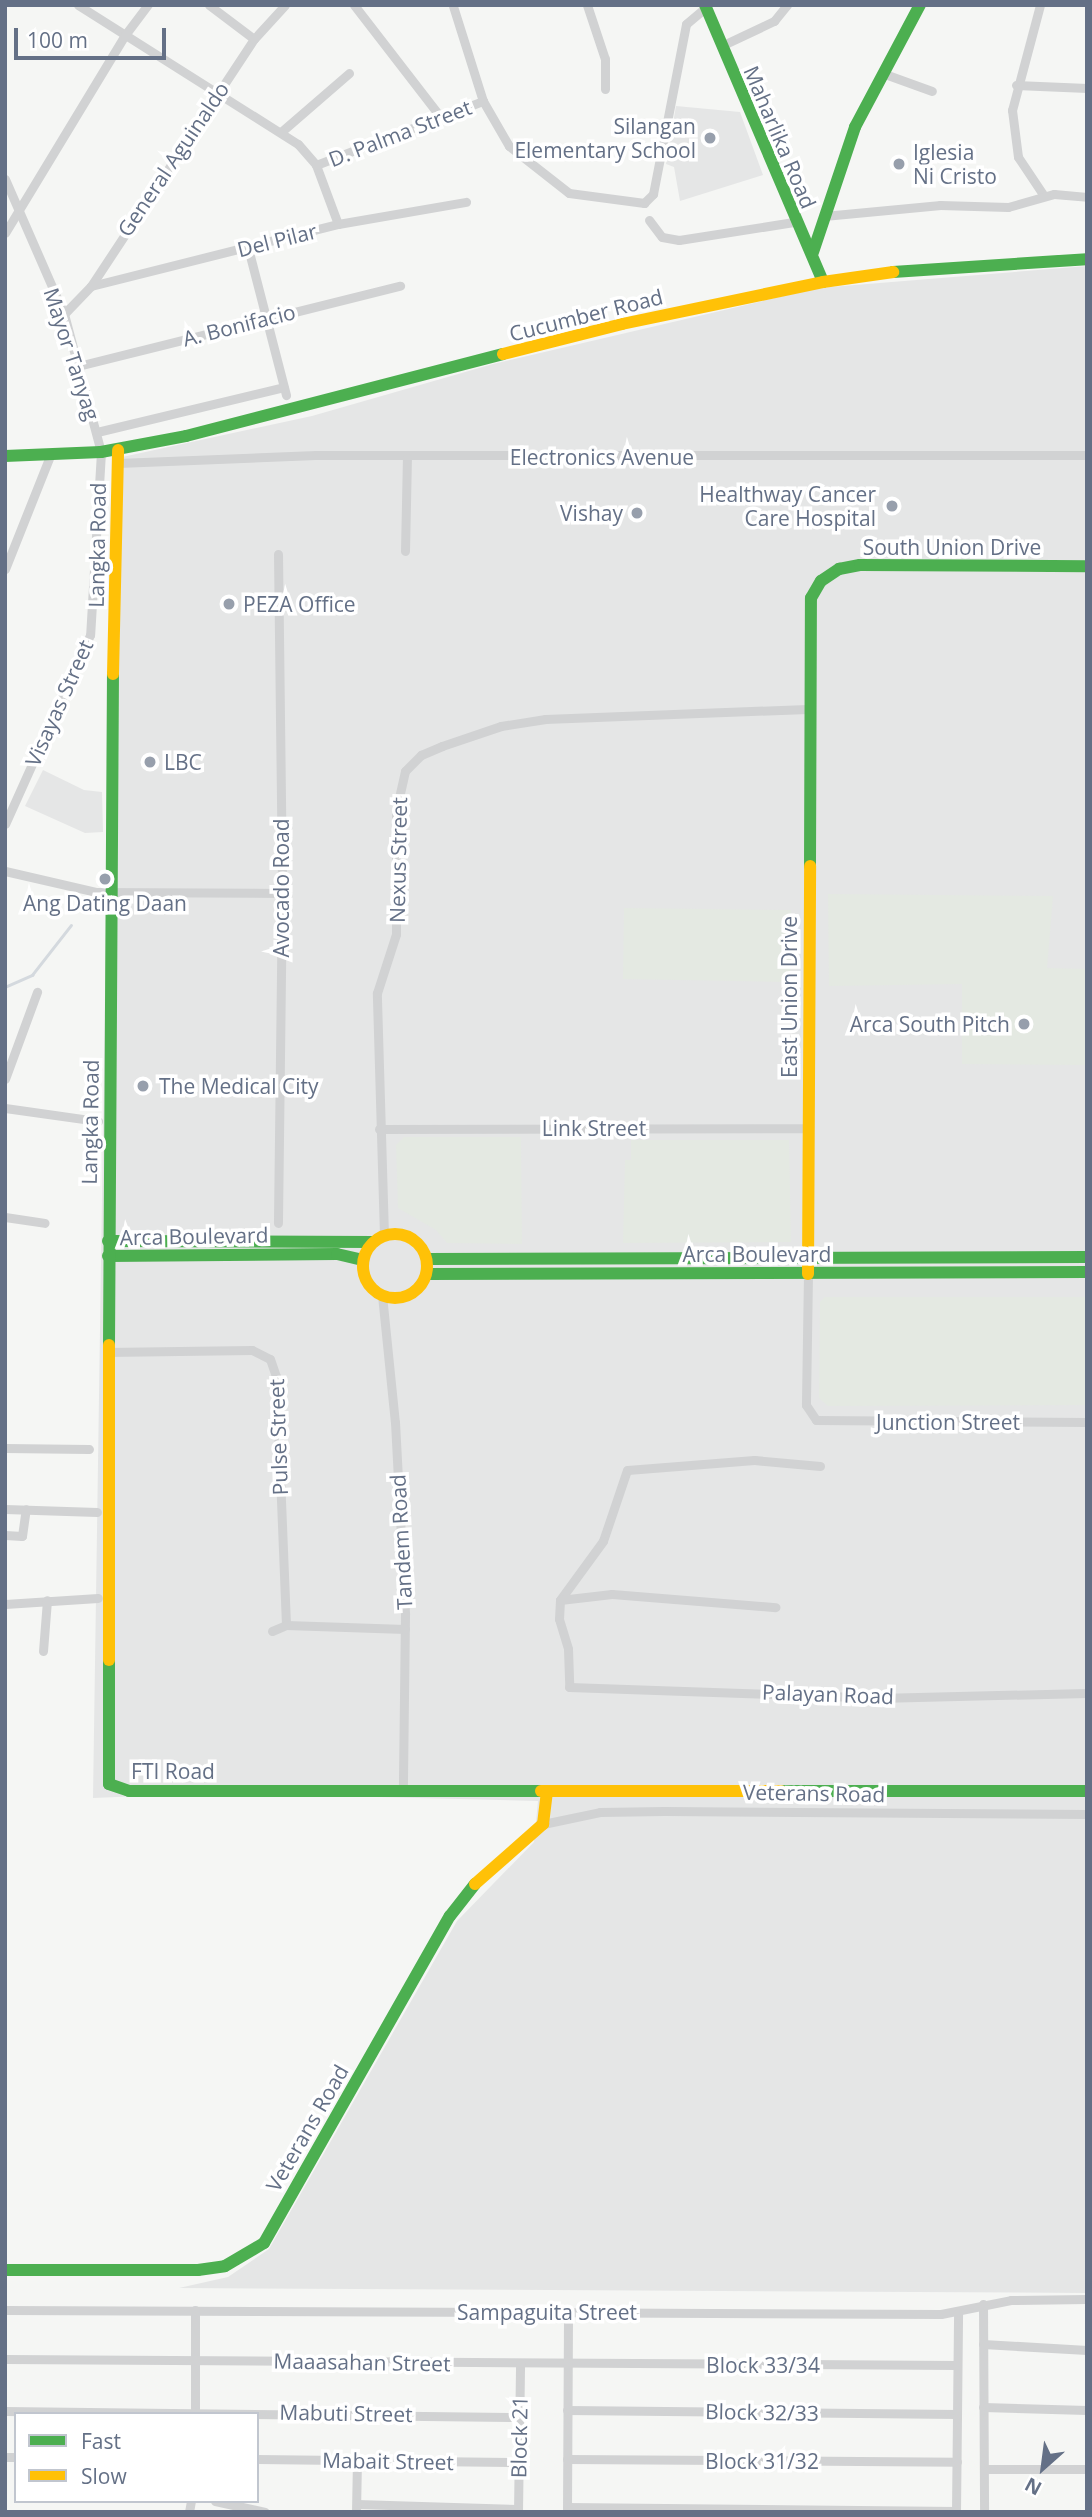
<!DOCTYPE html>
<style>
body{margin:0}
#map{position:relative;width:1092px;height:2517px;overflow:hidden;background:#f5f6f4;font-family:"Open Sans",sans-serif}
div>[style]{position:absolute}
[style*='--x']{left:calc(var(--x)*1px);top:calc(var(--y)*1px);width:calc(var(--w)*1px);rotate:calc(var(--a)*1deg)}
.built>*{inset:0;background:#e5e6e6}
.green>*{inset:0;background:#e4e9e2}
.stream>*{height:2.5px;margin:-1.25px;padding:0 1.25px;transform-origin:1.25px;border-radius:1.25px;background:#d4d9de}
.street>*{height:9px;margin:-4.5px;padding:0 4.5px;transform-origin:4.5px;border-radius:4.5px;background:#d1d2d3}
.fast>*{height:12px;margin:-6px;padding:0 6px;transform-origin:6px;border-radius:6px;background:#4caf50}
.slow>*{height:12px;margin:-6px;padding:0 6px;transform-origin:6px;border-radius:6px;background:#ffc107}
.slow>.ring{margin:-6px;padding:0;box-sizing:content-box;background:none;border:12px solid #ffc107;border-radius:50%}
.dots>*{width:19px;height:19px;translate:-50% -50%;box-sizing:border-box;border:4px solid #fff;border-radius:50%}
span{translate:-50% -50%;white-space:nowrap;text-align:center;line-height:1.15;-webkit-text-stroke:7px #fff;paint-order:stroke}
.poi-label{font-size:21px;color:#647086}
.right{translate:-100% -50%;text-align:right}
.left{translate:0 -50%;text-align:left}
.street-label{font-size:21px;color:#647086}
.frame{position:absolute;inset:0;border:7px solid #647086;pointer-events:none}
.legend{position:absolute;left:14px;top:2412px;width:245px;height:91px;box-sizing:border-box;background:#fff;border:2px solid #c1c6cf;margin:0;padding:9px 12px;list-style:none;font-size:21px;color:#647086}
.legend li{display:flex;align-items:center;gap:14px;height:35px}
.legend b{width:35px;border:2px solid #c1c6cf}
.north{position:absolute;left:1008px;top:2433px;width:70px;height:70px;-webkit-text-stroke:5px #fff;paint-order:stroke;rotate:208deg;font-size:19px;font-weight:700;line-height:28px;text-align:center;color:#647086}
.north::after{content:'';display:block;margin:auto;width:24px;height:32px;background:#647086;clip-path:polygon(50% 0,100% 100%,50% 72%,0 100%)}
.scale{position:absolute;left:14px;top:28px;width:152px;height:32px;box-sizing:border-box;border:4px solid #647086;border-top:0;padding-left:9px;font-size:21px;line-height:24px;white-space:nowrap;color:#647086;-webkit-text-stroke:5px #fff;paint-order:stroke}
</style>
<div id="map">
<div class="built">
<i style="clip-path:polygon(676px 106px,740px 112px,763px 175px,680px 201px,674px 167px,666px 164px)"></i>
<i style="clip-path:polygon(1087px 266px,1087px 2293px,179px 2288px,228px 2277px,269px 2249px,457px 1921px,534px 1842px,538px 1801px,213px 1793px,93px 1798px,113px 459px,312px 416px,493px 364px,818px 288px)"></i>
<i style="clip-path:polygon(43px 770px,84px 790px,102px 792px,103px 832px,85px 833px,25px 806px)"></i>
</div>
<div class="green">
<i style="clip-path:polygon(828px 894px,1053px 896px,1047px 968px,1087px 969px,1087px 1065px,962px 1064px,962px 984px,829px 986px)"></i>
<i style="clip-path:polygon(624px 908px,791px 910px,790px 982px,623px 979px)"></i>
<i style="clip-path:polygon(404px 1137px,521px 1137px,522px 1244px,447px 1243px,436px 1230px,398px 1208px,396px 1145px)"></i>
<i style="clip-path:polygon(631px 1140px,789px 1140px,791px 1242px,623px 1243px,625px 1160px,631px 1160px)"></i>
<i style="clip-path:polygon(825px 1297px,1087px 1297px,1087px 1405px,828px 1406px,819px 1398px,820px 1302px)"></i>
</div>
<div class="stream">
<i style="--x:5;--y:987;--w:30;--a:-24"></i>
<i style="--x:32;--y:975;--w:63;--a:-52"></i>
</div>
<div class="street">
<i style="--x:78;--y:5;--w:260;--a:32.3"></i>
<i style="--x:298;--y:144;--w:28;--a:49"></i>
<i style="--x:316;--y:165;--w:63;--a:69.6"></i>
<i style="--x:209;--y:5;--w:56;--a:37.1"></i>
<i style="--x:354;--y:5;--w:144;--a:52.3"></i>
<i style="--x:587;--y:5;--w:57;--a:71.6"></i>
<i style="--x:605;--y:59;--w:30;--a:90"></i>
<i style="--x:1040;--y:5;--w:109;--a:104.9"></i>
<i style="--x:1012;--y:110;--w:47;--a:82.7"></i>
<i style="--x:1018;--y:157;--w:47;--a:56.3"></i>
<i style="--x:453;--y:6;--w:100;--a:72.5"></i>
<i style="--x:483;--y:101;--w:52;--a:60"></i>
<i style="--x:509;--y:146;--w:76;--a:38.1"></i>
<i style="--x:569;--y:193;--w:76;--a:7.6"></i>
<i style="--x:644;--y:203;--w:13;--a:-45"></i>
<i style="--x:653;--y:194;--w:173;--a:-79"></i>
<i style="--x:686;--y:24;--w:26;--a:-40"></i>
<i style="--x:721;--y:46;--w:59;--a:-25.3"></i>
<i style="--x:774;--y:21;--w:21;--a:-51"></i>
<i style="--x:882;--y:73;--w:53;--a:19.8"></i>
<i style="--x:1016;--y:85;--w:71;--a:2.4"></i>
<i style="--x:281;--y:132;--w:90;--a:-40.9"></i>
<i style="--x:316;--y:165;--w:179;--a:-21"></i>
<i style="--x:5;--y:179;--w:147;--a:66.4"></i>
<i style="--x:64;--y:314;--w:143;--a:75"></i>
<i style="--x:101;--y:452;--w:183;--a:93.4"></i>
<i style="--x:90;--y:635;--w:207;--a:114.2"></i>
<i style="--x:824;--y:216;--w:117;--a:-5.4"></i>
<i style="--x:940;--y:205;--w:68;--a:1.7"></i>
<i style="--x:1008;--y:207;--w:48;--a:-15.8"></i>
<i style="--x:1054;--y:194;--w:33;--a:5"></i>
<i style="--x:649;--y:220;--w:21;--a:53"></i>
<i style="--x:662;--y:237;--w:17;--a:10"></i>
<i style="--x:679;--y:240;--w:116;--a:-8.9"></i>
<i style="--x:5;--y:233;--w:232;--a:-58.8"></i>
<i style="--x:125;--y:35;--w:38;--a:-53"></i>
<i style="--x:248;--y:248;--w:152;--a:75.5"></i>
<i style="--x:91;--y:286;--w:255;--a:-14.1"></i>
<i style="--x:338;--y:224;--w:130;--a:-9.8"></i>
<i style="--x:64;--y:314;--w:39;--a:-46"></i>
<i style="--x:91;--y:286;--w:296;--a:-56.6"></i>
<i style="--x:254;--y:39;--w:46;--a:-47.6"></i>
<i style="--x:78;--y:366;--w:332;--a:-14"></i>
<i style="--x:97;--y:432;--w:192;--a:-13.5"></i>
<i style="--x:118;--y:463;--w:198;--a:-2.3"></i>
<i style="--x:316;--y:455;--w:771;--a:0"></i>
<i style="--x:405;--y:551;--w:93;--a:-88.8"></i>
<i style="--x:278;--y:554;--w:339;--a:89.3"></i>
<i style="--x:282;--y:893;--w:330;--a:90.7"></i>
<i style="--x:5;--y:569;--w:122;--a:-68.3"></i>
<i style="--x:5;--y:871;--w:93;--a:13"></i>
<i style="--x:96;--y:892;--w:186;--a:0.3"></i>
<i style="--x:5;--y:1079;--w:93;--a:-69.8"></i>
<i style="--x:5;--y:1108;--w:94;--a:8"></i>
<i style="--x:379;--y:1129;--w:430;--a:-0.1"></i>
<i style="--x:5;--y:1217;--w:40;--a:8.5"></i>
<i style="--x:384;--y:1235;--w:242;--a:-91.7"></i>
<i style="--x:377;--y:993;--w:62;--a:-72.1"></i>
<i style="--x:396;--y:934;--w:123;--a:-90"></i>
<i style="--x:396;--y:811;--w:41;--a:-77.3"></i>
<i style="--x:405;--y:771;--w:23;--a:-45"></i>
<i style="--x:421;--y:755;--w:23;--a:-23"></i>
<i style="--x:442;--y:746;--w:62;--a:-18.7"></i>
<i style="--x:501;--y:726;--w:45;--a:-9"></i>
<i style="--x:545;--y:719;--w:262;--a:-2.2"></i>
<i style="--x:808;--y:1274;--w:131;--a:90.9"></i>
<i style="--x:806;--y:1405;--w:18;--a:56"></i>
<i style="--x:816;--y:1420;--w:271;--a:0.4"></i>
<i style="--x:382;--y:1295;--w:128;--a:84.2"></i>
<i style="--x:395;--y:1422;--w:193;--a:87"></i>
<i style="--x:405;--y:1615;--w:174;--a:90.7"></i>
<i style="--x:107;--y:1352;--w:145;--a:-0.8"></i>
<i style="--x:252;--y:1350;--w:20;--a:27"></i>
<i style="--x:270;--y:1359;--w:18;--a:71"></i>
<i style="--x:276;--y:1376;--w:249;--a:87.7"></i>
<i style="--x:5;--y:1448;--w:84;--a:0.7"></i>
<i style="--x:820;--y:1466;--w:66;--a:-174.8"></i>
<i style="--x:754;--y:1460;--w:127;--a:175.5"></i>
<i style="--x:627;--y:1470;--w:75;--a:108.7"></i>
<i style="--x:603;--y:1541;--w:73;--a:126.1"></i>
<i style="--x:560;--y:1600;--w:19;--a:93"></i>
<i style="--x:559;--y:1619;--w:31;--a:73"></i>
<i style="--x:568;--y:1649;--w:38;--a:88"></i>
<i style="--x:569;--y:1687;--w:309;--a:2"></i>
<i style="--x:878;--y:1698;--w:209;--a:-1.4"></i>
<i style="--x:5;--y:1509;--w:92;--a:1.9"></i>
<i style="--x:5;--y:1535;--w:17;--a:3"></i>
<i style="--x:22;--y:1536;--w:27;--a:-82"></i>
<i style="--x:560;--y:1600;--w:52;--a:-6.6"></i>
<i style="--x:612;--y:1594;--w:164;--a:4.6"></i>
<i style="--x:5;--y:1604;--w:93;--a:-3.7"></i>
<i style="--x:286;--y:1625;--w:119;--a:1.9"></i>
<i style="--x:272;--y:1631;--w:15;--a:-23"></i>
<i style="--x:43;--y:1651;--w:51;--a:-85.5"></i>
<i style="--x:543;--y:1824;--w:58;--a:-11.9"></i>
<i style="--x:600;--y:1812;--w:64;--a:-0.9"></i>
<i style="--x:664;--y:1811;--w:423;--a:0.4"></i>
<i style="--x:983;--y:2304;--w:208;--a:89.7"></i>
<i style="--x:5;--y:2310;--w:936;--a:0.24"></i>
<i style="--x:941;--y:2314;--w:71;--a:-11.3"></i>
<i style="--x:1011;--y:2300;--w:76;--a:-0.8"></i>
<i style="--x:983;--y:2344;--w:104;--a:3.3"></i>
<i style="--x:5;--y:2359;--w:952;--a:0.36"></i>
<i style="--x:983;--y:2407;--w:104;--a:1.7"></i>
<i style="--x:567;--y:2410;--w:390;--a:0.6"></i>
<i style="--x:5;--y:2411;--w:514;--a:0.67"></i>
<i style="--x:195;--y:2413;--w:103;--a:-90"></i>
<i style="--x:5;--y:2457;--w:11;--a:0"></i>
<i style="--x:257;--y:2459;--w:262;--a:0.7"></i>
<i style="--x:567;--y:2459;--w:390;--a:0.4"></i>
<i style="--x:984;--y:2469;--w:103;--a:0"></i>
<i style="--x:215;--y:2501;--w:51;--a:12.4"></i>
<i style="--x:357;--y:2504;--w:161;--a:1.8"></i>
<i style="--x:567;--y:2507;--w:389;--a:0.6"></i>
<i style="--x:567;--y:2510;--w:197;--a:-89.7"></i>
<i style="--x:189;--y:2512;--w:11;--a:-80"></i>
<i style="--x:356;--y:2512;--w:51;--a:-88.9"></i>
<i style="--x:518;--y:2512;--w:149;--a:-89.2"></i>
<i style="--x:956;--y:2512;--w:199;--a:-89.4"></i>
</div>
<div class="fast">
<i style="--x:705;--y:5;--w:301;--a:66.9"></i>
<i style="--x:813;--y:252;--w:132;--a:-71.4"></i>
<i style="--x:855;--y:127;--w:138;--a:-62"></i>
<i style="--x:893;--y:272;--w:194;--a:-3.8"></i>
<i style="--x:5;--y:456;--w:96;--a:-2.4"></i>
<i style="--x:101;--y:452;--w:86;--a:-10.7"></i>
<i style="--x:186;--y:436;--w:327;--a:-14.5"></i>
<i style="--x:810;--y:866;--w:268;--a:-89.8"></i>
<i style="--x:811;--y:598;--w:20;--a:-60"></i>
<i style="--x:821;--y:581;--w:22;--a:-34"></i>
<i style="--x:839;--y:569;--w:21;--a:-11"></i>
<i style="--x:860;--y:565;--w:227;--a:0.3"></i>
<i style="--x:108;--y:1241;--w:265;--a:0.2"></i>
<i style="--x:108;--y:1256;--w:229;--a:-0.5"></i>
<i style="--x:337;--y:1254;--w:27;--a:13"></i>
<i style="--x:427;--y:1259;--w:660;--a:-0.17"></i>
<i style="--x:427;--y:1274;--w:660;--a:-0.17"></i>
<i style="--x:109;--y:1345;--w:671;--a:-89.66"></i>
<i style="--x:109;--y:1660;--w:124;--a:90"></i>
<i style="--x:109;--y:1784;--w:21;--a:19"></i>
<i style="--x:129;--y:1791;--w:412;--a:0"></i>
<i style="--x:781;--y:1791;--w:306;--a:0"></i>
<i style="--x:5;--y:2270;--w:193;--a:0"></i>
<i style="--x:198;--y:2270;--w:27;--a:-8"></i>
<i style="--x:225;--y:2266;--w:45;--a:-30.5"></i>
<i style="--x:264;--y:2243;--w:376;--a:-60.4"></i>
<i style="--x:450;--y:1916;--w:41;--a:-52"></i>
</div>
<div class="slow">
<i style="--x:503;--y:354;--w:123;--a:-14.1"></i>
<i style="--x:622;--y:324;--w:205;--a:-11.8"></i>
<i style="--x:823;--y:282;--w:71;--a:-8.1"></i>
<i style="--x:113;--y:674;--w:224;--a:-88.7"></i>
<i class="ring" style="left:363px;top:1234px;width:52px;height:52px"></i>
<i style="--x:808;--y:1274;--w:408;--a:-89.7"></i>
<i style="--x:109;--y:1660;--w:315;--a:-90"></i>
<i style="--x:541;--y:1791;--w:240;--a:0"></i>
<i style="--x:475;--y:1884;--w:91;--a:-41.4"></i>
<i style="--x:543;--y:1824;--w:32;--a:-83"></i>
</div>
<div class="dots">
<i style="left:710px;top:138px;background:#979fac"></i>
<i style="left:899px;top:164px;background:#979fac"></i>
<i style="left:892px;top:506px;background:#979fac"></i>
<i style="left:637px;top:513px;background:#979fac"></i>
<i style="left:229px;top:604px;background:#979fac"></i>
<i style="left:150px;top:762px;background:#979fac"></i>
<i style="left:105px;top:879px;background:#979fac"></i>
<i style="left:1024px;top:1024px;background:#979fac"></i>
<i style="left:143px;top:1086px;background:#979fac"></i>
</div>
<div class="poi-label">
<span class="right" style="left:696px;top:138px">Silangan<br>Elementary School</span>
<span class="left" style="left:913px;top:164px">Iglesia<br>Ni Cristo</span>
<span class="right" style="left:876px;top:506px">Healthway Cancer<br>Care Hospital</span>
<span class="right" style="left:623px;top:513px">Vishay</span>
<span class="left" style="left:243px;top:604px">PEZA Office</span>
<span class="left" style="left:164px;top:762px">LBC</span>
<span style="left:105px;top:903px">Ang Dating Daan</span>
<span class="right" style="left:1010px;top:1024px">Arca South Pitch</span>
<span class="left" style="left:159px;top:1086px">The Medical City</span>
</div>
<div class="street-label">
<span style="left:400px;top:133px;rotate:-21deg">D. Palma Street</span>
<span style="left:780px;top:137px;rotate:67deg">Maharlika Road</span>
<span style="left:173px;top:159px;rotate:-56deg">General Aguinaldo</span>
<span style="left:277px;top:240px;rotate:-14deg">Del Pilar</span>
<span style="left:586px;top:315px;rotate:-14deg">Cucumber Road</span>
<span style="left:239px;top:325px;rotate:-14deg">A. Bonifacio</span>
<span style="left:72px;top:354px;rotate:72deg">Mayor Tanyag</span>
<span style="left:602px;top:457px">Electronics Avenue</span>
<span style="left:97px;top:545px;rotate:-89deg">Langka Road</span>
<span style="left:952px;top:547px">South Union Drive</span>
<span style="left:59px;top:703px;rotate:-66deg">Visayas Street</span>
<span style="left:398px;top:860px;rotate:-89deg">Nexus Street</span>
<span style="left:281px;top:888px;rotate:-90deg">Avocado Road</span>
<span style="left:789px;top:997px;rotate:-90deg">East Union Drive</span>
<span style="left:90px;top:1122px;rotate:-89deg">Langka Road</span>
<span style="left:594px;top:1128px">Link Street</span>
<span style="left:194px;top:1236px;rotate:-1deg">Arca Boulevard</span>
<span style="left:757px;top:1254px">Arca Boulevard</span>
<span style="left:948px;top:1422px">Junction Street</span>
<span style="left:278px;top:1437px;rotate:-92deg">Pulse Street</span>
<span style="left:401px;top:1542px;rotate:-93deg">Tandem Road</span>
<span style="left:828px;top:1694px;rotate:2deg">Palayan Road</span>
<span style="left:173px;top:1771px">FTI Road</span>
<span style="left:814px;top:1793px;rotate:1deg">Veterans Road</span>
<span style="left:307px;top:2128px;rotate:-60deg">Veterans Road</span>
<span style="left:547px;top:2312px">Sampaguita Street</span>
<span style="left:362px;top:2362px;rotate:1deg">Maaasahan Street</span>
<span style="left:763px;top:2365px">Block 33/34</span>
<span style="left:762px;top:2412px;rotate:1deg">Block 32/33</span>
<span style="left:346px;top:2413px;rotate:1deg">Mabuti Street</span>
<span style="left:519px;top:2437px;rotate:-89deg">Block 21</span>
<span style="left:388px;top:2461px;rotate:1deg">Mabait Street</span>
<span style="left:762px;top:2461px">Block 31/32</span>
</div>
<div class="frame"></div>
<ul class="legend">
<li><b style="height:9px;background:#4caf50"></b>Fast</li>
<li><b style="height:9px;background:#ffc107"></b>Slow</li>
</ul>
<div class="north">N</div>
<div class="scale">100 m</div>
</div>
